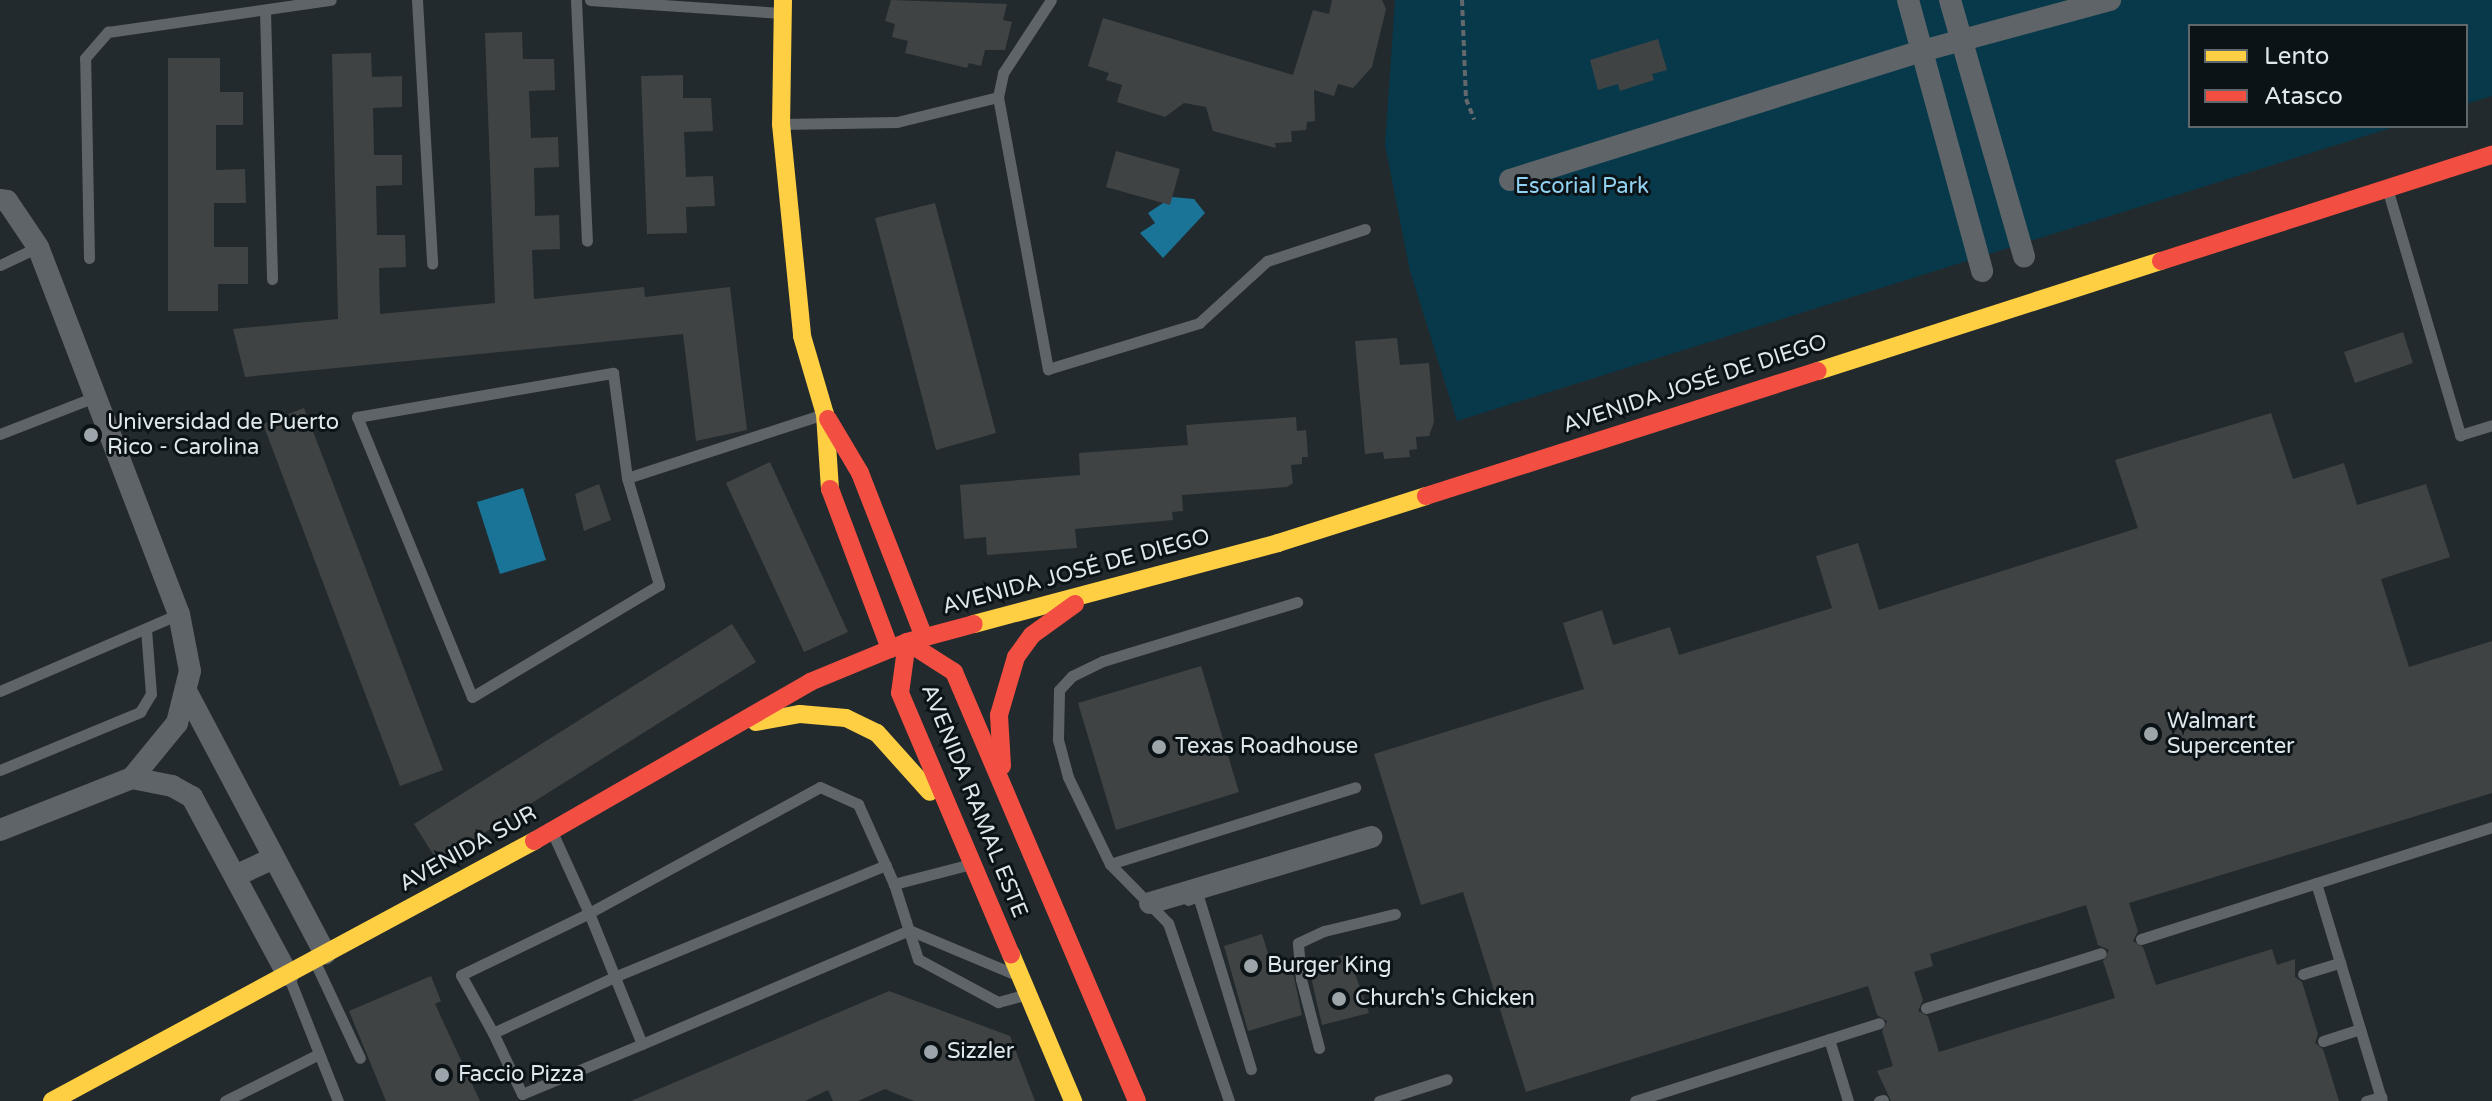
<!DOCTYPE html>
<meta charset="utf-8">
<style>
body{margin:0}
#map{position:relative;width:2492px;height:1101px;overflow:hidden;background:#222a2d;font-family:"Varela Round",sans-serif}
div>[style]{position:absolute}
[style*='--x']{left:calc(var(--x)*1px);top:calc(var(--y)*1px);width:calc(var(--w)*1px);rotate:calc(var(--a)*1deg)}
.green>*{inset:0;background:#07394a}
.water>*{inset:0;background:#197497}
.building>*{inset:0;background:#404343}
.path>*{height:4px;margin-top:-2px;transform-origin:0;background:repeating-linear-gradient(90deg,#62686b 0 6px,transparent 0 10px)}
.lane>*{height:11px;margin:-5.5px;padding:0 5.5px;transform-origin:5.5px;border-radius:5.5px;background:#5e6467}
.street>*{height:22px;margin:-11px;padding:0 11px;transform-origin:11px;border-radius:11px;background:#5e6467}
.slow>*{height:18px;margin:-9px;padding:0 9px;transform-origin:9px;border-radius:9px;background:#ffcf43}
.jam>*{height:18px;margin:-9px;padding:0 9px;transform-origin:9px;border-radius:9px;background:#f24e42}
.dots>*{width:22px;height:22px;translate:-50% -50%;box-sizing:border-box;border:4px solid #0c1316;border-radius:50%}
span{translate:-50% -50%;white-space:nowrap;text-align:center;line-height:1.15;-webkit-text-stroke:6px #0c1316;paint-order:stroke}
.park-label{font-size:22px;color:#92d3f3}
.street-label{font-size:22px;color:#dee7ec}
.poi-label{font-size:22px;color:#dee7ec}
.left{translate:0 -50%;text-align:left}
.legend{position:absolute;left:2188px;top:24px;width:280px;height:104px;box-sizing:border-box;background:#0c1316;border:2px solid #60686c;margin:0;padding:10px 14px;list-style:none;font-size:24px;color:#dee7ec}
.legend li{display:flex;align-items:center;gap:16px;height:40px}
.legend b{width:40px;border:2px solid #60686c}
</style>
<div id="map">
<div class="green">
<i style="clip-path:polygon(1395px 0,2492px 0,2492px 96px,2466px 104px,2466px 26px,2190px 26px,2190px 126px,2397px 126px,1457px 421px,1410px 271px,1385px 145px)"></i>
</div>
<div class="water">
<i style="clip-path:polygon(1172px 197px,1194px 199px,1205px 213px,1163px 258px,1140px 233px,1155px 223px,1148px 213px)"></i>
<i style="clip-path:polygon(523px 488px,546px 560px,500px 574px,477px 502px)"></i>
</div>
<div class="building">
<i style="clip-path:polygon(891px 0,1007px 4px,1003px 20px,1012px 22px,1005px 50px,985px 50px,981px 66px,969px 63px,967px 68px,905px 53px,908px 41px,892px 37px,895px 24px,885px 21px)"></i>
<i style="clip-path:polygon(1332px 0,1382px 0,1386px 9px,1372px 67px,1353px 88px,1338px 84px,1334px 96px,1314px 90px,1315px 121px,1307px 122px,1306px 130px,1291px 131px,1292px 142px,1275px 143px,1276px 148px,1213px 131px,1206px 107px,1184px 103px,1165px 117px,1117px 102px,1122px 85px,1106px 80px,1109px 73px,1088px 66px,1103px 18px,1293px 75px,1313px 10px,1329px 14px)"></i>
<i style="clip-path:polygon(522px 32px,523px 59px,554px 59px,555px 90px,529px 91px,531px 138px,558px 137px,559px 167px,534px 168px,535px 216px,559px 215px,560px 249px,532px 250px,534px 299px,644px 287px,645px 297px,730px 287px,747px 430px,696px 441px,683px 334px,245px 377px,233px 329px,338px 319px,332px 54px,371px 53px,372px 77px,402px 76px,402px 107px,373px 108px,374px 155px,402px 155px,402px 185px,376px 186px,377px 235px,405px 235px,406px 267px,379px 268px,380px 314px,495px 303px,485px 33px)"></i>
<i style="clip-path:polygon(1658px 39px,1667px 70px,1652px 74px,1654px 80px,1620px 91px,1618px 84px,1598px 90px,1590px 60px)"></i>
<i style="clip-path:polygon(168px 58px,220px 58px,220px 92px,243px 92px,243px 125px,216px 125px,216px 170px,245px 169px,246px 203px,214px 203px,214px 247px,248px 247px,248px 284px,218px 284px,218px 311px,168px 311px)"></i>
<i style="clip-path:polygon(683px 75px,683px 98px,711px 98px,713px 131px,684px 132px,686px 177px,713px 176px,715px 206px,686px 207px,687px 233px,647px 234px,641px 76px)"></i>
<i style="clip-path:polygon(1116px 151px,1180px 169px,1170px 205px,1106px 187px)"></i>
<i style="clip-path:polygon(935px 203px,996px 433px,936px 450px,875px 218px)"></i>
<i style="clip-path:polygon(2403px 332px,2413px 363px,2355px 383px,2344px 352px)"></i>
<i style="clip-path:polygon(1397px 338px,1400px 365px,1429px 363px,1434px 422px,1429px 436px,1416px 437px,1417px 449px,1409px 450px,1410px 457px,1384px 459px,1383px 452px,1365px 454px,1355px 341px)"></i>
<i style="clip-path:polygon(304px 408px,443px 770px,400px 786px,263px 424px)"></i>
<i style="clip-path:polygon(evenodd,2271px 413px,2293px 479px,2344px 463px,2357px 505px,2426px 484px,2450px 557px,2381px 579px,2409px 667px,2492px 641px,2492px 793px,2129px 903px,2138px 931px,2133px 941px,2143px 947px,2156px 985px,2272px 949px,2277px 965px,2295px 959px,2295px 977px,2302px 982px,2318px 1034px,2315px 1043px,2323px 1049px,2339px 1101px,1891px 1101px,1877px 1071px,1893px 1066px,1882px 1031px,1887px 1021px,1877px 1015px,1868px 986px,1526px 1092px,1463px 892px,1421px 905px,1374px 754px,1584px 689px,1563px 623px,1602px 610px,1613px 645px,1670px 627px,1679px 655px,1832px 608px,1816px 556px,1858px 543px,1879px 610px,2138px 528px,2115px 460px,2271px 413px,2086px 905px,2098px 945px,2109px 950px,2103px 961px,2115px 998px,1939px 1052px,1928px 1016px,1918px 1011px,1923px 1000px,1914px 972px,1933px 966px,1930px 954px,2086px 905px)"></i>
<i style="clip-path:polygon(1296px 417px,1297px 431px,1306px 430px,1308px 457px,1302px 457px,1302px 464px,1291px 465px,1293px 483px,1287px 487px,1182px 495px,1183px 511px,1172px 512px,1173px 520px,1075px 529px,1077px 548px,987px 555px,986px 537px,964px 539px,960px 485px,1080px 475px,1079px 453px,1188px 445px,1186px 425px)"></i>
<i style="clip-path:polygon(770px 462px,848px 632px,804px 652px,726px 483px)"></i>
<i style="clip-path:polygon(599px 484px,611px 520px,584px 531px,575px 494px)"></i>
<i style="clip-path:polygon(732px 624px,756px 662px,438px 862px,414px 824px)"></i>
<i style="clip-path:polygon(1201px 666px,1239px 792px,1116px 830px,1078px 703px)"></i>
<i style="clip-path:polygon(1262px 934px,1274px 973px,1292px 968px,1302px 1015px,1248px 1031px,1224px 946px)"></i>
<i style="clip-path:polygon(1348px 954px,1369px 1013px,1322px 1025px,1308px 964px)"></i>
<i style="clip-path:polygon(431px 976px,441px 1001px,435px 1004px,480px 1101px,386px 1101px,349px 1011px)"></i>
<i style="clip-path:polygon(889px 991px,1010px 1036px,1035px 1101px,914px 1101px,885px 1089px,858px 1101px,833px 1101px,828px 1090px,805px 1101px,631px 1101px)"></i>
</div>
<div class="path">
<i style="--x:1462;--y:0;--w:99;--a:87.7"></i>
<i style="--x:1466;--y:99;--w:22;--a:68"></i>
</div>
<div class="lane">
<i style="--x:417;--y:0;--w:264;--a:86.7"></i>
<i style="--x:576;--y:0;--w:241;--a:87.4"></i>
<i style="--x:590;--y:0;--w:189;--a:3.9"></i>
<i style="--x:265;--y:10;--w:269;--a:88.5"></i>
<i style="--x:998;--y:97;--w:25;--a:-78"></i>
<i style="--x:1003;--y:73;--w:87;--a:-56.7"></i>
<i style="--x:782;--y:124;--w:115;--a:-1"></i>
<i style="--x:897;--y:122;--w:104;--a:-13.9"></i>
<i style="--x:998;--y:97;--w:277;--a:79.6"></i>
<i style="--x:1048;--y:369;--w:158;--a:-16.9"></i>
<i style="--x:1199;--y:323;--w:92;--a:-42.4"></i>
<i style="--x:1267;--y:261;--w:103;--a:-18.1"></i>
<i style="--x:2387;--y:188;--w:258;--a:73.5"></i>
<i style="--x:2460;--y:435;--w:34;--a:-17"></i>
<i style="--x:89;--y:258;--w:200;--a:-91.1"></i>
<i style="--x:85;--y:58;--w:35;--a:-49"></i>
<i style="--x:108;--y:32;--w:225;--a:-8.2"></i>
<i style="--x:0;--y:265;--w:42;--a:-25.3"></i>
<i style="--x:0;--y:434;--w:102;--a:-21.3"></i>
<i style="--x:627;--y:478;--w:112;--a:73.3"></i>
<i style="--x:659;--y:585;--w:218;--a:149.1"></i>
<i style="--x:472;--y:697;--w:303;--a:-112.3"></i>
<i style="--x:357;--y:417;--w:260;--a:-9.8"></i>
<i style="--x:613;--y:373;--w:106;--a:82.4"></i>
<i style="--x:627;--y:478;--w:207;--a:-18"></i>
<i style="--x:0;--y:691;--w:195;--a:-23.3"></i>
<i style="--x:0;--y:770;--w:152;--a:-22.5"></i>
<i style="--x:140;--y:712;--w:21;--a:-59"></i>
<i style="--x:151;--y:694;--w:65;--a:-94.4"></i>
<i style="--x:553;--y:834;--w:87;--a:65.5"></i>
<i style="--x:589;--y:913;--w:263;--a:-28.6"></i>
<i style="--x:820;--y:787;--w:42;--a:24.1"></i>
<i style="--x:858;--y:804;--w:88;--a:65.8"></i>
<i style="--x:971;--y:864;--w:80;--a:165.4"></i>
<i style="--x:894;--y:884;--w:79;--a:72.3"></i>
<i style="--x:918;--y:959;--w:91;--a:28.3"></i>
<i style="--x:998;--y:1002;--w:30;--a:-15"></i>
<i style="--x:1110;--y:864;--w:257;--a:-17.4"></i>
<i style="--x:2316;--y:883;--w:228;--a:73.2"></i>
<i style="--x:1188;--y:900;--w:11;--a:-22"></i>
<i style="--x:1198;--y:896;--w:181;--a:73"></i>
<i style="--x:2141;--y:939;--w:368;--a:-17.7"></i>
<i style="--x:314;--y:960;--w:108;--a:64.9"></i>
<i style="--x:2303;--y:974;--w:39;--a:-17"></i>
<i style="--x:288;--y:975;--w:136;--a:68.4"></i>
<i style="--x:1926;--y:1008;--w:183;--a:-17.4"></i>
<i style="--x:493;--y:1033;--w:66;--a:-118.9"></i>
<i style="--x:461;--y:975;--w:142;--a:-25.8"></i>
<i style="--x:589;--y:913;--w:141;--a:68"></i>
<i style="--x:642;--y:1044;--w:290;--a:-23.1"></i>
<i style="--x:909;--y:930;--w:112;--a:22.7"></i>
<i style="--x:1829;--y:1039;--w:65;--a:73"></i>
<i style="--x:2323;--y:1041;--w:39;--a:-18"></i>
<i style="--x:642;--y:1044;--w:130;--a:157.4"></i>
<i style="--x:522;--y:1094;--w:68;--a:-115.4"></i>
<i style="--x:493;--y:1033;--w:133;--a:-24.8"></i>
<i style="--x:614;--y:977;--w:294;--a:-22.4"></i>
<i style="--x:1319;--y:1048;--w:71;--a:-104.6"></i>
<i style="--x:1301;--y:979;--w:36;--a:-95"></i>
<i style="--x:1298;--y:943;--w:29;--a:-25"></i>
<i style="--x:1324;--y:931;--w:73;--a:-13.5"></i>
<i style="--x:225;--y:1101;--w:105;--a:-26.6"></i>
<i style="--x:1229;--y:1101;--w:188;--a:-108.9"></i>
<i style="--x:1168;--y:923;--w:83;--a:-134.5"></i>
<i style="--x:1110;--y:864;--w:97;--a:-115.8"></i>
<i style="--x:1068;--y:777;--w:39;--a:-105"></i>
<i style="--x:1058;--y:739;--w:49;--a:-88.8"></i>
<i style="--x:1059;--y:690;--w:19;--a:-47"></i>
<i style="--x:1072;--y:676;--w:34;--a:-26"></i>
<i style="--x:1103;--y:661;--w:203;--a:-16.9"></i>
<i style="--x:1379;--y:1101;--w:71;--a:-17.9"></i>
<i style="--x:1635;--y:1101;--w:256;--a:-17.7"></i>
<i style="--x:1879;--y:1101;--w:4;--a:-14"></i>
<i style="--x:2366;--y:1101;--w:16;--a:-15"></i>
</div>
<div class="street">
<i style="--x:1908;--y:0;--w:281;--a:74.7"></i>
<i style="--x:1950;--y:0;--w:267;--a:73.9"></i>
<i style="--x:1510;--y:180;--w:432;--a:-17.4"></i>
<i style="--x:1922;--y:51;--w:195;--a:-15.2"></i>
<i style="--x:0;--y:200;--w:7;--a:8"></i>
<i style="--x:7;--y:201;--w:55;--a:56"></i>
<i style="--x:38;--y:247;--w:393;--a:69"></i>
<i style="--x:179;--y:614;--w:58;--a:79.1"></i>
<i style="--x:190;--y:671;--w:54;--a:104"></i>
<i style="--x:177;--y:723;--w:71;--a:129.3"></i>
<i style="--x:132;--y:778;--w:142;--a:158.5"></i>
<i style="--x:186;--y:691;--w:297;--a:62.1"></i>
<i style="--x:132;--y:778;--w:41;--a:11.3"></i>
<i style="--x:172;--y:786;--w:23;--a:29"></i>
<i style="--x:192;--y:797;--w:202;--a:61.7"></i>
<i style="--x:235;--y:876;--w:43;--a:-24.8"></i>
<i style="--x:1150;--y:903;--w:231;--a:-16.6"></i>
</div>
<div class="slow">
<i style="--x:783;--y:0;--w:124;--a:90.9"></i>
<i style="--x:781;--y:124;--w:213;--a:84.3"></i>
<i style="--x:802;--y:336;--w:81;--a:73.6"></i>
<i style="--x:825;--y:414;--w:75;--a:86.2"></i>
<i style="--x:1818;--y:371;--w:360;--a:-17.8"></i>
<i style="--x:974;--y:624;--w:315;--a:-14.9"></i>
<i style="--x:1278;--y:543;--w:155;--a:-17.6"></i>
<i style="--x:756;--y:722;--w:45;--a:-10.3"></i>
<i style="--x:800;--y:714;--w:46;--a:5"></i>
<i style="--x:846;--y:718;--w:34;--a:26"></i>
<i style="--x:877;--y:733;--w:79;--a:48.1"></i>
<i style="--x:1011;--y:954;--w:160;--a:67.1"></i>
<i style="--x:52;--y:1101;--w:548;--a:-28.34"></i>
</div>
<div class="jam">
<i style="--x:2161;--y:261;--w:348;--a:-17.8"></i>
<i style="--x:828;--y:419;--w:63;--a:59.3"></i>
<i style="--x:860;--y:473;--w:176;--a:68.7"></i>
<i style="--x:830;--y:489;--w:171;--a:69.4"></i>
<i style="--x:1426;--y:496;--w:411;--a:-17.7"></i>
<i style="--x:907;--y:642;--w:56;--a:32.6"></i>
<i style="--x:954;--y:672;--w:466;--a:66.9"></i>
<i style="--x:907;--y:642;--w:51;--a:97.8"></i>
<i style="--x:900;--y:693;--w:284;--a:67"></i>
<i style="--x:1002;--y:766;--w:51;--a:-93.4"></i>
<i style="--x:999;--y:715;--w:60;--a:-73.7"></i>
<i style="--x:1016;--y:657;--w:27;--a:-54"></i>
<i style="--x:1032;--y:635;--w:53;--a:-35.8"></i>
<i style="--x:534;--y:841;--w:319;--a:-29.9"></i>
<i style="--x:810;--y:682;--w:105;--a:-22.4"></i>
<i style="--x:907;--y:642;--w:69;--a:-15"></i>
</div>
<div class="dots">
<i style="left:91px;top:435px;background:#9ca5a9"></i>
<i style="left:2151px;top:734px;background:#9ca5a9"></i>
<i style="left:1159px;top:747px;background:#9ca5a9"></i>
<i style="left:1251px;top:966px;background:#9ca5a9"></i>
<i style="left:1339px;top:999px;background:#9ca5a9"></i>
<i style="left:931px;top:1052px;background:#9ca5a9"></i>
<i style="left:442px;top:1075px;background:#9ca5a9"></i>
</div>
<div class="park-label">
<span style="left:1582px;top:187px">Escorial Park</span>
</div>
<div class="street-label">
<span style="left:1695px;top:384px;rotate:-18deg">AVENIDA JOSÉ DE DIEGO</span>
<span style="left:1076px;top:572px;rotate:-15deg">AVENIDA JOSÉ DE DIEGO</span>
<span style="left:974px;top:801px;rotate:68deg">AVENIDA RAMAL ESTE</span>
<span style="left:468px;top:849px;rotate:-29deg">AVENIDA SUR</span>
</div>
<div class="poi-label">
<span class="left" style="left:107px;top:435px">Universidad de Puerto<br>Rico - Carolina</span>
<span class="left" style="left:2167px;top:734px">Walmart<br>Supercenter</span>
<span class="left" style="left:1175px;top:747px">Texas Roadhouse</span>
<span class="left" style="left:1267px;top:966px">Burger King</span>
<span class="left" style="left:1355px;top:999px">Church's Chicken</span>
<span class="left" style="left:947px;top:1052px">Sizzler</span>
<span class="left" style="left:458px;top:1075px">Faccio Pizza</span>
</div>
<ul class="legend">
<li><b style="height:10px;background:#ffcf43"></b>Lento</li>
<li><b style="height:10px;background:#f24e42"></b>Atasco</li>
</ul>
</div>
